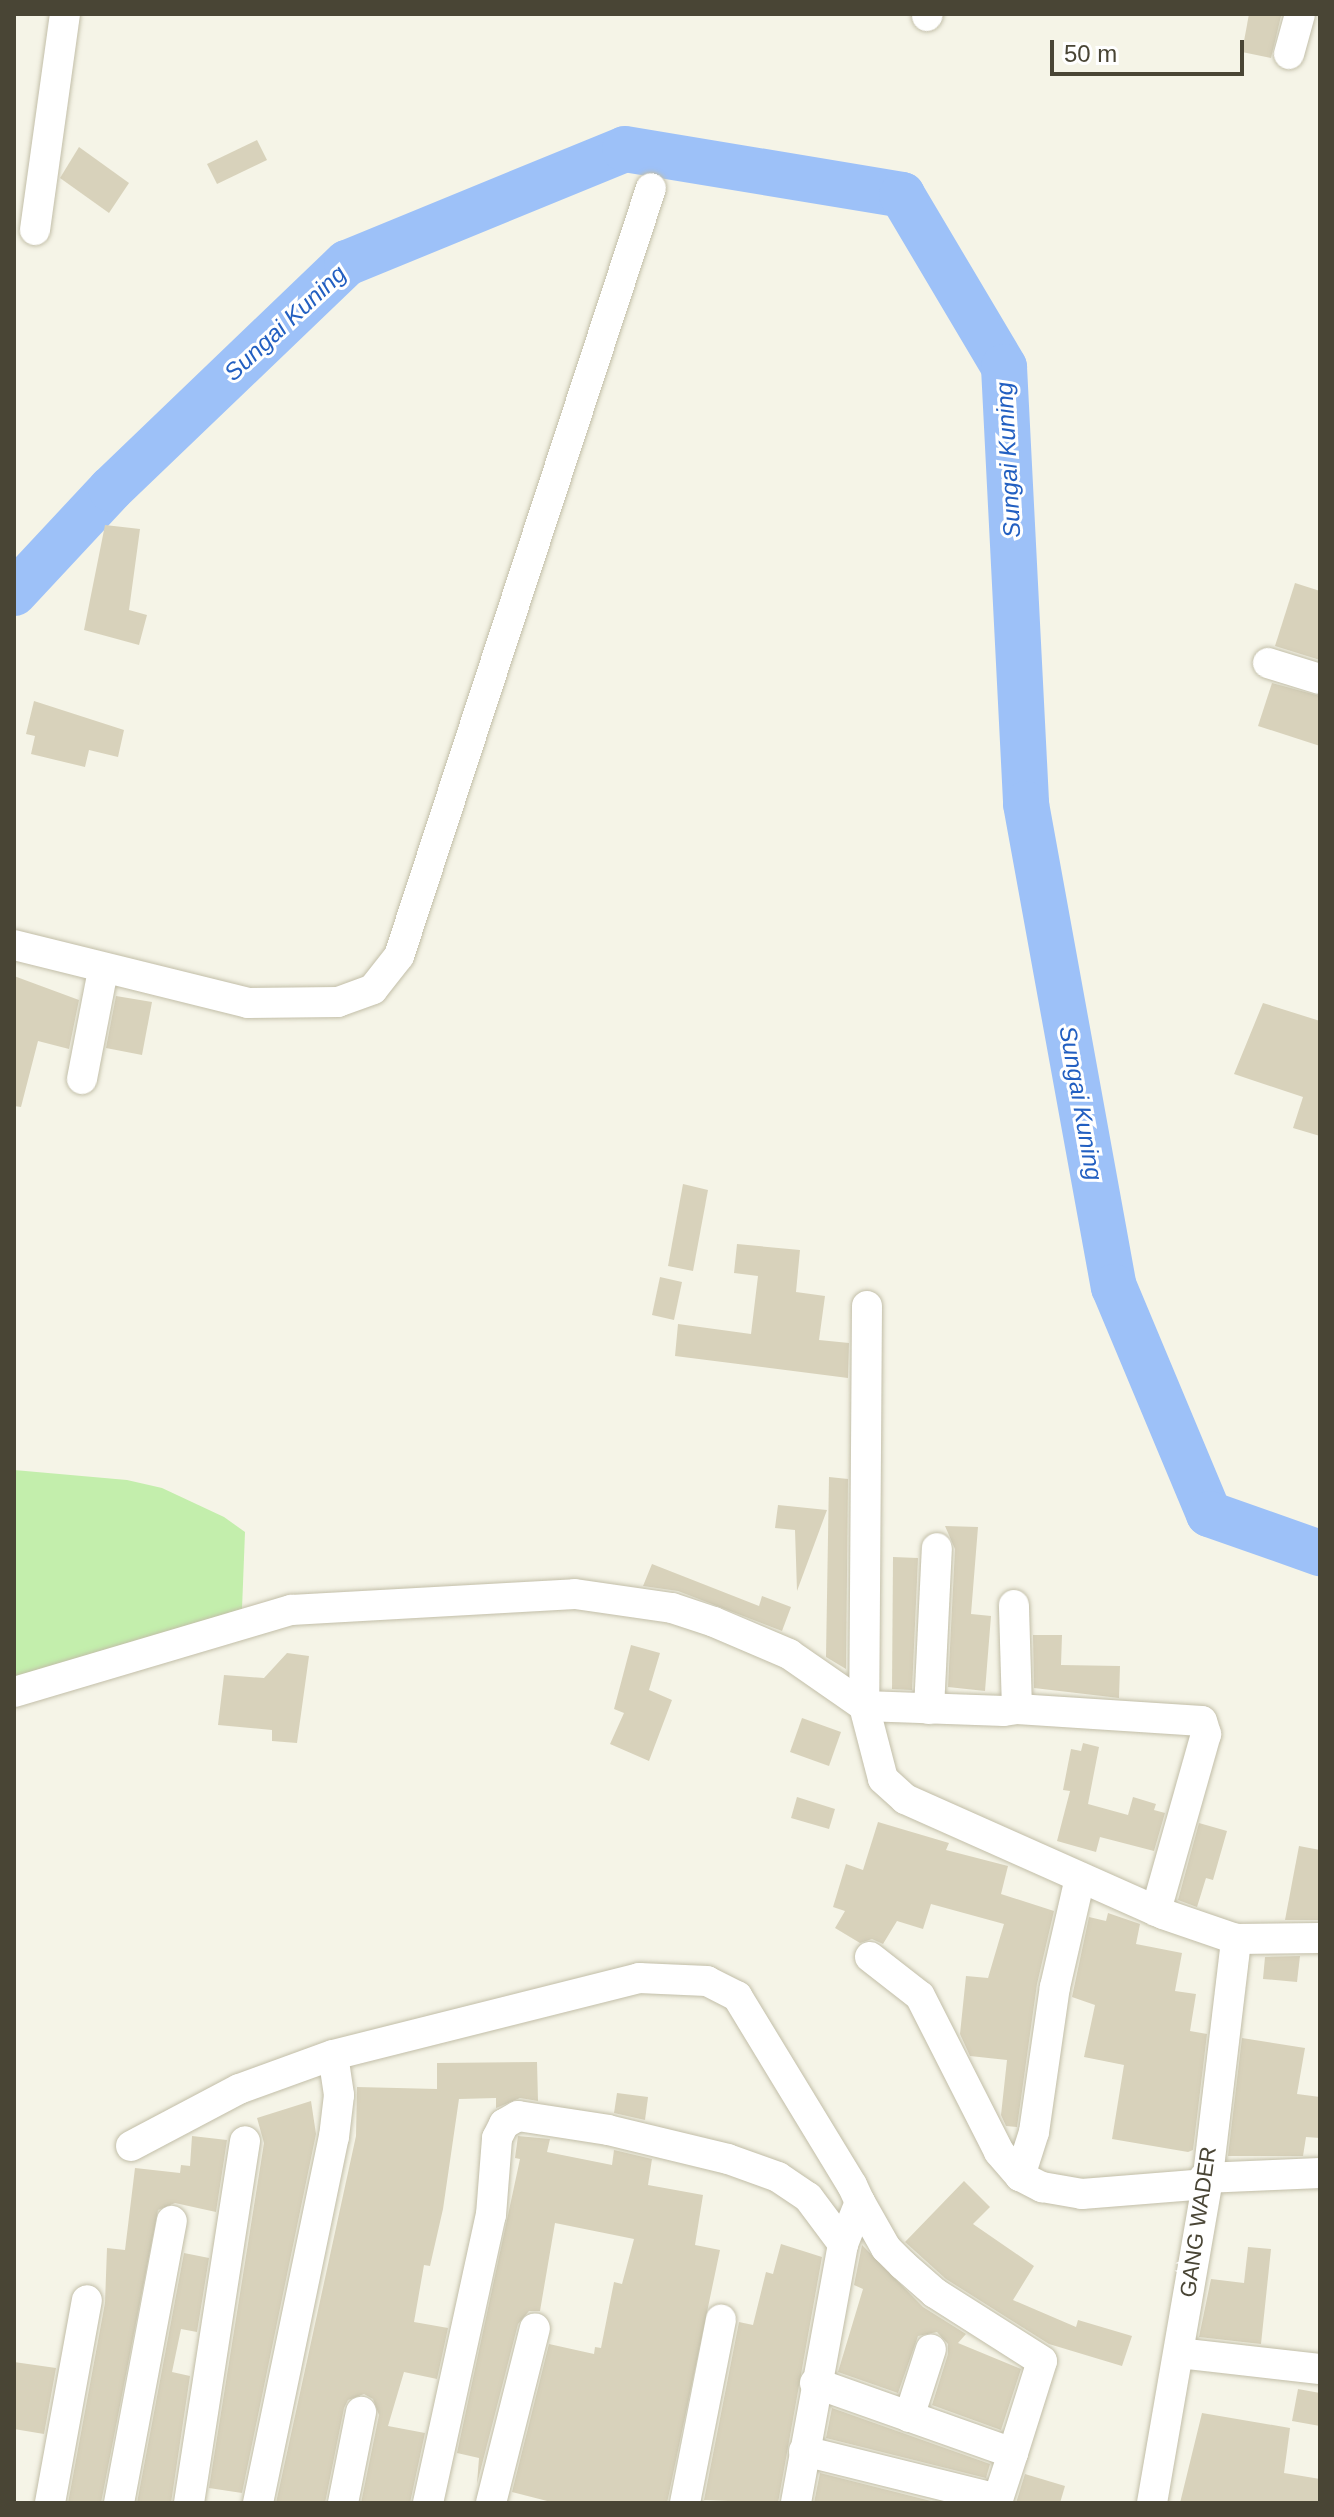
<!DOCTYPE html>
<style>
body{margin:0}
#map{position:relative;width:1334px;height:2517px;overflow:hidden;background:#f5f4e7;font-family:Helvetica,sans-serif}
div>[style]{position:absolute}
[style*='--x']{left:calc(var(--x)*1px);top:calc(var(--y)*1px);width:calc(var(--w)*1px);rotate:calc(var(--a)*1deg)}
.green>*{inset:0;background:#c3eeac}
.river>*{height:46px;margin:-23px;padding:0 23px;transform-origin:23px;border-radius:23px;background:#9dc1f8}
.building>*{inset:0;background:#d8d2bb}
.roads{filter:drop-shadow(0 0 2px #c2bea8) drop-shadow(0 0 2px #c2bea8)}
.street>*{height:30px;margin:-15px;padding:0 15px;transform-origin:15px;border-radius:15px;background:#fff}
span{translate:-50% -50%;white-space:nowrap;text-align:center;line-height:1.15;-webkit-text-stroke:6px #fff;paint-order:stroke}
.street-label{font-size:22px;color:#494535}
.water-label{font-size:24px;color:#225fc1;font-style:italic}
.frame{position:absolute;inset:0;border:16px solid #494535;pointer-events:none}
.scale{position:absolute;left:1050px;top:40px;width:194px;height:36px;box-sizing:border-box;border:4px solid #494535;border-top:0;padding-left:10px;font-size:24px;line-height:28px;white-space:nowrap;color:#494535;-webkit-text-stroke:6px #fff;paint-order:stroke}
</style>
<div id="map">
<div class="green">
<i style="clip-path:polygon(14px 1470px,127px 1480px,162px 1488px,224px 1517px,245px 1532px,242px 1609px,14px 1680px)"></i>
</div>
<div class="river">
<i style="--x:14;--y:593;--w:142;--a:-47"></i>
<i style="--x:111;--y:489;--w:327;--a:-43.8"></i>
<i style="--x:347;--y:263;--w:300;--a:-22.3"></i>
<i style="--x:625;--y:149;--w:281;--a:9.4"></i>
<i style="--x:902;--y:195;--w:200;--a:59.3"></i>
<i style="--x:1004;--y:367;--w:438;--a:87.1"></i>
<i style="--x:1026;--y:804;--w:491;--a:79.7"></i>
<i style="--x:1114;--y:1287;--w:246;--a:67.3"></i>
<i style="--x:1209;--y:1514;--w:118;--a:19.4"></i>
</div>
<div class="building">
<i style="clip-path:polygon(1249px 14px,1281px 16px,1271px 58px,1242px 52px)"></i>
<i style="clip-path:polygon(257px 140px,267px 160px,217px 184px,207px 164px)"></i>
<i style="clip-path:polygon(79px 147px,129px 183px,109px 213px,60px 178px)"></i>
<i style="clip-path:polygon(105px 525px,140px 529px,129px 610px,147px 615px,139px 645px,84px 630px)"></i>
<i style="clip-path:polygon(1295px 583px,1320px 591px,1320px 660px,1275px 646px)"></i>
<i style="clip-path:polygon(1272px 683px,1320px 696px,1320px 746px,1258px 726px)"></i>
<i style="clip-path:polygon(34px 701px,124px 730px,118px 757px,89px 750px,85px 767px,31px 754px,35px 736px,26px 734px)"></i>
<i style="clip-path:polygon(14px 976px,79px 1000px,69px 1049px,38px 1041px,21px 1107px,14px 1106px)"></i>
<i style="clip-path:polygon(116px 996px,152px 1002px,142px 1055px,106px 1048px)"></i>
<i style="clip-path:polygon(1263px 1003px,1320px 1021px,1320px 1136px,1293px 1128px,1303px 1097px,1234px 1074px)"></i>
<i style="clip-path:polygon(683px 1184px,708px 1190px,693px 1271px,668px 1266px)"></i>
<i style="clip-path:polygon(737px 1244px,800px 1250px,796px 1292px,825px 1296px,819px 1340px,849px 1343px,848px 1378px,675px 1356px,678px 1324px,751px 1334px,758px 1276px,734px 1273px)"></i>
<i style="clip-path:polygon(660px 1277px,682px 1282px,674px 1320px,652px 1315px)"></i>
<i style="clip-path:polygon(829px 1477px,848px 1479px,846px 1669px,826px 1657px)"></i>
<i style="clip-path:polygon(778px 1505px,827px 1510px,797px 1591px,795px 1530px,775px 1528px)"></i>
<i style="clip-path:polygon(945px 1526px,978px 1527px,971px 1614px,991px 1616px,985px 1691px,948px 1687px,955px 1549px)"></i>
<i style="clip-path:polygon(893px 1557px,918px 1558px,912px 1690px,892px 1689px)"></i>
<i style="clip-path:polygon(652px 1564px,759px 1606px,762px 1596px,791px 1607px,782px 1631px,678px 1591px,643px 1586px)"></i>
<i style="clip-path:polygon(1033px 1635px,1062px 1635px,1061px 1665px,1120px 1666px,1119px 1698px,1034px 1688px)"></i>
<i style="clip-path:polygon(631px 1645px,660px 1653px,649px 1690px,672px 1700px,649px 1761px,610px 1744px,624px 1713px,614px 1709px)"></i>
<i style="clip-path:polygon(287px 1653px,309px 1656px,297px 1743px,272px 1741px,272px 1730px,218px 1725px,224px 1675px,264px 1678px)"></i>
<i style="clip-path:polygon(802px 1718px,841px 1732px,829px 1766px,790px 1752px)"></i>
<i style="clip-path:polygon(1083px 1743px,1099px 1747px,1088px 1804px,1128px 1815px,1133px 1797px,1156px 1804px,1154px 1810px,1165px 1813px,1154px 1851px,1100px 1837px,1096px 1852px,1057px 1841px,1070px 1791px,1063px 1790px,1071px 1749px,1081px 1751px)"></i>
<i style="clip-path:polygon(797px 1797px,835px 1809px,829px 1829px,791px 1818px)"></i>
<i style="clip-path:polygon(878px 1822px,949px 1843px,946px 1850px,1008px 1866px,1001px 1894px,1054px 1911px,1037px 1984px,1017px 2127px,1006px 2126px,1001px 2115px,1007px 2060px,970px 2056px,960px 2034px,966px 1976px,988px 1978px,1004px 1924px,931px 1904px,923px 1929px,897px 1921px,883px 1944px,872px 1939px,860px 1943px,835px 1928px,845px 1911px,833px 1907px,846px 1864px,863px 1870px)"></i>
<i style="clip-path:polygon(1199px 1823px,1227px 1831px,1213px 1880px,1206px 1878px,1197px 1907px,1178px 1900px)"></i>
<i style="clip-path:polygon(1299px 1846px,1320px 1850px,1320px 1920px,1285px 1920px)"></i>
<i style="clip-path:polygon(1108px 1913px,1140px 1924px,1136px 1944px,1182px 1953px,1175px 1991px,1196px 1994px,1190px 2031px,1207px 2034px,1193px 2150px,1188px 2152px,1112px 2139px,1124px 2065px,1084px 2057px,1095px 2005px,1072px 1997px,1089px 1917px,1106px 1921px)"></i>
<i style="clip-path:polygon(1300px 1956px,1297px 1982px,1263px 1979px,1265px 1957px)"></i>
<i style="clip-path:polygon(1242px 2038px,1305px 2048px,1297px 2094px,1320px 2097px,1320px 2138px,1306px 2137px,1303px 2156px,1228px 2156px)"></i>
<i style="clip-path:polygon(537px 2062px,538px 2101px,520px 2098px,496px 2108px,496px 2098px,459px 2099px,443px 2209px,430px 2266px,424px 2265px,414px 2322px,448px 2328px,437px 2379px,404px 2372px,388px 2426px,425px 2433px,410px 2503px,361px 2503px,379px 2415px,373px 2399px,364px 2394px,348px 2400px,344px 2408px,325px 2503px,276px 2503px,356px 2136px,357px 2087px,437px 2089px,437px 2063px)"></i>
<i style="clip-path:polygon(617px 2093px,648px 2097px,645px 2120px,614px 2113px)"></i>
<i style="clip-path:polygon(311px 2101px,316px 2134px,242px 2493px,209px 2488px,264px 2143px,257px 2118px)"></i>
<i style="clip-path:polygon(192px 2136px,227px 2140px,216px 2212px,175px 2203px,158px 2210px,101px 2503px,68px 2503px,105px 2303px,107px 2248px,125px 2250px,135px 2168px,180px 2173px,181px 2165px,190px 2166px)"></i>
<i style="clip-path:polygon(518px 2136px,550px 2139px,547px 2152px,612px 2165px,614px 2150px,652px 2159px,648px 2185px,703px 2195px,695px 2245px,720px 2250px,667px 2503px,555px 2503px,512px 2492px,549px 2344px,594px 2354px,595px 2347px,601px 2348px,614px 2282px,622px 2284px,634px 2239px,555px 2223px,540px 2311px,529px 2311px,518px 2324px,477px 2484px,479px 2458px,457px 2453px,520px 2159px,515px 2158px)"></i>
<i style="clip-path:polygon(964px 2181px,990px 2207px,973px 2224px,1034px 2266px,1013px 2300px,1076px 2327px,1078px 2320px,1132px 2336px,1122px 2366px,1049px 2344px,946px 2279px,905px 2242px)"></i>
<i style="clip-path:polygon(781px 2244px,822px 2257px,778px 2503px,704px 2500px,739px 2322px,753px 2325px,766px 2272px,773px 2274px)"></i>
<i style="clip-path:polygon(862px 2245px,923px 2307px,966px 2334px,958px 2343px,1021px 2369px,1001px 2430px,932px 2405px,948px 2354px,948px 2344px,937px 2332px,918px 2336px,898px 2393px,838px 2372px,863px 2289px,854px 2285px)"></i>
<i style="clip-path:polygon(1248px 2247px,1271px 2249px,1261px 2344px,1199px 2337px,1211px 2279px,1244px 2283px)"></i>
<i style="clip-path:polygon(184px 2253px,209px 2258px,197px 2332px,181px 2329px,172px 2372px,190px 2376px,171px 2503px,137px 2503px)"></i>
<i style="clip-path:polygon(14px 2362px,56px 2368px,44px 2434px,14px 2429px)"></i>
<i style="clip-path:polygon(1298px 2389px,1320px 2393px,1320px 2426px,1292px 2421px)"></i>
<i style="clip-path:polygon(832px 2408px,990px 2464px,986px 2478px,826px 2438px)"></i>
<i style="clip-path:polygon(1202px 2413px,1290px 2428px,1284px 2473px,1320px 2479px,1320px 2503px,1180px 2503px)"></i>
<i style="clip-path:polygon(820px 2473px,939px 2503px,814px 2503px)"></i>
<i style="clip-path:polygon(1025px 2474px,1065px 2486px,1060px 2503px,1016px 2503px)"></i>
</div>
<div class="roads">
<div class="street">
<i style="--x:927;--y:16;--w:2;--a:-63"></i>
<i style="--x:1289;--y:54;--w:41;--a:-74.6"></i>
<i style="--x:35;--y:230;--w:218;--a:-82.1"></i>
<i style="--x:1268;--y:663;--w:54;--a:17.1"></i>
<i style="--x:14;--y:945;--w:241;--a:13.9"></i>
<i style="--x:248;--y:1003;--w:90;--a:-0.6"></i>
<i style="--x:338;--y:1002;--w:37;--a:-20"></i>
<i style="--x:373;--y:989;--w:42;--a:-51.8"></i>
<i style="--x:399;--y:956;--w:808;--a:-71.83"></i>
<i style="--x:82;--y:1079;--w:111;--a:-79.1"></i>
<i style="--x:867;--y:1306;--w:400;--a:90.4"></i>
<i style="--x:864;--y:1706;--w:75;--a:75.4"></i>
<i style="--x:883;--y:1779;--w:30;--a:42"></i>
<i style="--x:905;--y:1799;--w:282;--a:24"></i>
<i style="--x:1163;--y:1914;--w:77;--a:18.9"></i>
<i style="--x:1236;--y:1939;--w:84;--a:-0.7"></i>
<i style="--x:14;--y:1692;--w:289;--a:-16.5"></i>
<i style="--x:291;--y:1610;--w:284;--a:-3.2"></i>
<i style="--x:575;--y:1594;--w:98;--a:8.2"></i>
<i style="--x:672;--y:1608;--w:44;--a:18.4"></i>
<i style="--x:714;--y:1622;--w:82;--a:23.1"></i>
<i style="--x:789;--y:1654;--w:91;--a:34.7"></i>
<i style="--x:864;--y:1706;--w:140;--a:2"></i>
<i style="--x:1004;--y:1711;--w:13;--a:-9"></i>
<i style="--x:1017;--y:1709;--w:104;--a:-91.7"></i>
<i style="--x:929;--y:1709;--w:161;--a:-87.2"></i>
<i style="--x:1017;--y:1709;--w:185;--a:3.7"></i>
<i style="--x:1202;--y:1721;--w:14;--a:73"></i>
<i style="--x:1206;--y:1734;--w:184;--a:105.8"></i>
<i style="--x:870;--y:1957;--w:63;--a:38"></i>
<i style="--x:920;--y:1996;--w:175;--a:63.1"></i>
<i style="--x:999;--y:2152;--w:32;--a:49"></i>
<i style="--x:1020;--y:2176;--w:25;--a:27"></i>
<i style="--x:1042;--y:2187;--w:41;--a:9.9"></i>
<i style="--x:1082;--y:2194;--w:125;--a:-4.6"></i>
<i style="--x:131;--y:2146;--w:122;--a:-27.8"></i>
<i style="--x:239;--y:2089;--w:100;--a:-19.9"></i>
<i style="--x:333;--y:2055;--w:316;--a:-14.1"></i>
<i style="--x:639;--y:1978;--w:68;--a:2.5"></i>
<i style="--x:707;--y:1981;--w:34;--a:27"></i>
<i style="--x:737;--y:1996;--w:221;--a:58.7"></i>
<i style="--x:852;--y:2185;--w:19;--a:65"></i>
<i style="--x:860;--y:2202;--w:45;--a:112"></i>
<i style="--x:1020;--y:2176;--w:46;--a:-72.3"></i>
<i style="--x:1034;--y:2132;--w:147;--a:-81.8"></i>
<i style="--x:1055;--y:1987;--w:112;--a:-77.1"></i>
<i style="--x:1204;--y:2178;--w:116;--a:-2.5"></i>
<i style="--x:1179;--y:2353;--w:142;--a:6.5"></i>
<i style="--x:815;--y:2383;--w:210;--a:19.5"></i>
<i style="--x:1013;--y:2453;--w:96;--a:-72.5"></i>
<i style="--x:1042;--y:2361;--w:127;--a:-147.6"></i>
<i style="--x:935;--y:2293;--w:43;--a:-138.8"></i>
<i style="--x:903;--y:2265;--w:24;--a:-135"></i>
<i style="--x:886;--y:2248;--w:53;--a:-119.5"></i>
<i style="--x:909;--y:2417;--w:71;--a:-72.1"></i>
<i style="--x:804;--y:2451;--w:200;--a:13.9"></i>
<i style="--x:998;--y:2499;--w:48;--a:-71.9"></i>
<i style="--x:50;--y:2503;--w:206;--a:-79.7"></i>
<i style="--x:119;--y:2503;--w:287;--a:-79.4"></i>
<i style="--x:189;--y:2503;--w:366;--a:-81.2"></i>
<i style="--x:258;--y:2503;--w:374;--a:-78.3"></i>
<i style="--x:334;--y:2137;--w:42;--a:-83.2"></i>
<i style="--x:339;--y:2095;--w:40;--a:-98.5"></i>
<i style="--x:343;--y:2503;--w:93;--a:-78.8"></i>
<i style="--x:428;--y:2503;--w:295;--a:-77.7"></i>
<i style="--x:491;--y:2215;--w:77;--a:-85.5"></i>
<i style="--x:497;--y:2138;--w:16;--a:-63"></i>
<i style="--x:504;--y:2124;--w:16;--a:-30"></i>
<i style="--x:518;--y:2116;--w:91;--a:8.8"></i>
<i style="--x:608;--y:2130;--w:123;--a:13.6"></i>
<i style="--x:728;--y:2159;--w:53;--a:19.8"></i>
<i style="--x:778;--y:2177;--w:36;--a:34"></i>
<i style="--x:808;--y:2197;--w:59;--a:53.3"></i>
<i style="--x:843;--y:2244;--w:263;--a:100.3"></i>
<i style="--x:491;--y:2503;--w:180;--a:-75.9"></i>
<i style="--x:685;--y:2503;--w:187;--a:-78.9"></i>
<i style="--x:1152;--y:2503;--w:324;--a:-80.2"></i>
<i style="--x:1207;--y:2184;--w:247;--a:-83.2"></i>
</div>
</div>
<div class="street-label">
<span style="left:1198px;top:2222px;rotate:-82deg">GANG WADER</span>
</div>
<div class="water-label">
<span style="left:285px;top:323px;rotate:-43deg">Sungai Kuning</span>
<span style="left:1008px;top:460px;rotate:-93deg">Sungai Kuning</span>
<span style="left:1081px;top:1103px;rotate:80deg">Sungai Kuning</span>
</div>
<div class="frame"></div>
<div class="scale">50 m</div>
</div>
